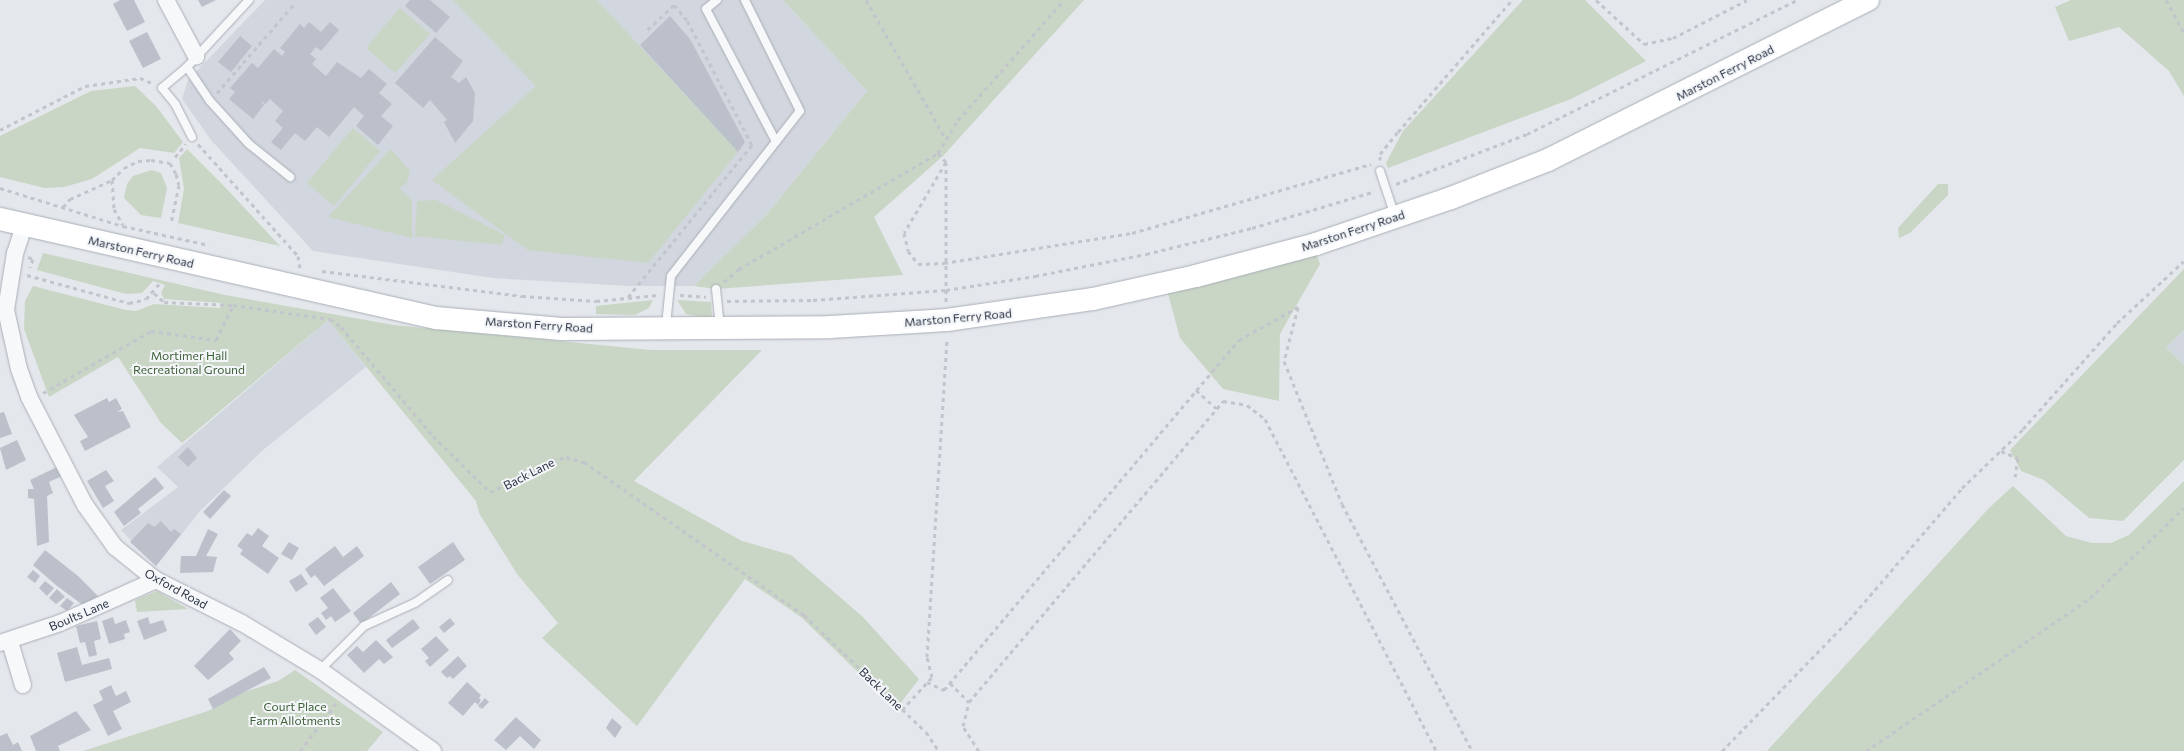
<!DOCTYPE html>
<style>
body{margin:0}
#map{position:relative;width:2184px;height:751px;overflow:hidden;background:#e4e7ec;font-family:Commissioner,sans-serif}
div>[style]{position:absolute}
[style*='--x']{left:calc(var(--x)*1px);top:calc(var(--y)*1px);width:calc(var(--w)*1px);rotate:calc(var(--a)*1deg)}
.built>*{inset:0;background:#d2d6de}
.green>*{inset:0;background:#c9d6c5}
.building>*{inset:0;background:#bbc0ca}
.path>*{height:3px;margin-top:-1.5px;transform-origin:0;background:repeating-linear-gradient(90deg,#c2c5cb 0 4px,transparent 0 8px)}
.roads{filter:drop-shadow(0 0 1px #a9aeb7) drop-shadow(0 0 1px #a9aeb7)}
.service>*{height:8px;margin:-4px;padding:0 4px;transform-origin:4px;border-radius:4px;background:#f7f8fa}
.minor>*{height:16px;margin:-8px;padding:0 8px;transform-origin:8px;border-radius:8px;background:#f7f8fa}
.secondary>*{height:22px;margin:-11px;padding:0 11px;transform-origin:11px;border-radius:11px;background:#fff}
span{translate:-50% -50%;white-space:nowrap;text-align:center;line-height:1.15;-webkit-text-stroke:4px #f4f6f9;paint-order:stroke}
.street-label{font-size:12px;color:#2b3445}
.park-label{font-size:12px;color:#3f6138}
</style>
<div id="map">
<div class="built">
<i style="clip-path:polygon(265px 0,783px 0,867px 91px,767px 214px,694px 286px,630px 286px,493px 278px,313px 251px,211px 140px,182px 99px,188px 80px)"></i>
<i style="clip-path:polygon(328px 320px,366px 367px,263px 450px,201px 510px,156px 566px,121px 530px,178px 487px,157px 467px)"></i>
<i style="clip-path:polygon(2184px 330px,2184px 365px,2166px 347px)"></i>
</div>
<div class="green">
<i style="clip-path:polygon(453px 0,597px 0,738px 152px,648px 263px,528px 250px,432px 180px,536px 86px)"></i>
<i style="clip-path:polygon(783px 0,1084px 0,943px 156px,874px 217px,903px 275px,716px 289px,694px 286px,767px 214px,867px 91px)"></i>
<i style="clip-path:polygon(1523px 0,1585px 0,1646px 61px,1571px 99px,1388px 168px,1386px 163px,1403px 131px)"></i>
<i style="clip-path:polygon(2071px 0,2184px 0,2184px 96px,2169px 71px,2119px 27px,2069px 41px,2055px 7px)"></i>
<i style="clip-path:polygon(400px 8px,430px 34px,395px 73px,366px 48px)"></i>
<i style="clip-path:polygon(135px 86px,156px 106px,183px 142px,174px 153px,140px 148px,92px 179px,64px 187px,45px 188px,0 177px,0 136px,91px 91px)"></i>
<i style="clip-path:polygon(353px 128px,380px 151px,334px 206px,307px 183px)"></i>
<i style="clip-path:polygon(187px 149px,223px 185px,280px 246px,178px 223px,184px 189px,179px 158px)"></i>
<i style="clip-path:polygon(391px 149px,410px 171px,407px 183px,399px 188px,412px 200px,412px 238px,328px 217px)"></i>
<i style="clip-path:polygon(152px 170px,161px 173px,167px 188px,161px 218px,141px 215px,124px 198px,127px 184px,133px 176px)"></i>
<i style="clip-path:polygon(1938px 184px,1948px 184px,1948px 195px,1910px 233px,1899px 238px,1898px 228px)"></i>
<i style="clip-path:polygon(436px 200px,505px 235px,502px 245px,415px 236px,417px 201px)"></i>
<i style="clip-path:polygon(43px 253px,225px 295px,394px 325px,651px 350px,762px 350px,634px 481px,742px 541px,791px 555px,863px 617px,919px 679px,896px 709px,801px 617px,745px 579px,637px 726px,542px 638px,558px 623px,517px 574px,479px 513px,476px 501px,328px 320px,182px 443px,161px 423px,118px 357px,49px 397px,24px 329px,25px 301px,33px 286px,126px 310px,136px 311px,154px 304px,220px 308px,222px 303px,164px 299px,161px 293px,165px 285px,153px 281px,142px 293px,126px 294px,37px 270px)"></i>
<i style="clip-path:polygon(1316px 253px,1320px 264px,1280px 334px,1279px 401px,1223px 389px,1180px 338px,1167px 290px)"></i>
<i style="clip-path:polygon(2184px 269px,2184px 330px,2166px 347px,2184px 365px,2184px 460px,2123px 521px,2089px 518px,2044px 480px,2021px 471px,2010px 450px)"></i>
<i style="clip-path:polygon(653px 300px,649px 308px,635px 315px,596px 314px,596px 306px)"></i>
<i style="clip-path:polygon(677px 300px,711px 302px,712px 315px,709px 319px,686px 314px)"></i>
<i style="clip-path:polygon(2184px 481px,2184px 751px,1767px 751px,1989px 508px,2013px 486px,2066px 536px,2092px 543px,2111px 543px,2129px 535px)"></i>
<i style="clip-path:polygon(157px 591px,188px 609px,137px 612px,135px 600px)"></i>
<i style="clip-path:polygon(295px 670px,383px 732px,367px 751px,83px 751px,208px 711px,242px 693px,278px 681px)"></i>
</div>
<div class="building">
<i style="clip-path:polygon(120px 0,134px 0,145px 22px,127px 31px,113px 4px)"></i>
<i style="clip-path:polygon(198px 0,216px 0,202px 7px)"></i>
<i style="clip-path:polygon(410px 0,430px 0,450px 17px,436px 33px,405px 6px)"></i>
<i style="clip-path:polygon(670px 16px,690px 39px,745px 142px,738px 152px,640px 45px)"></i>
<i style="clip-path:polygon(309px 22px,321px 32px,330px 22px,339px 30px,321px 51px,316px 47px,310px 54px,316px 59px,312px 64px,326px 76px,337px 62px,361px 78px,369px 69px,387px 84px,379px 93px,392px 104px,381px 116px,393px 126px,378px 145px,356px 126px,364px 116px,354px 107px,329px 137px,317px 127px,305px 141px,295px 133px,281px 150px,271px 142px,283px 128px,275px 121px,283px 111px,270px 99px,265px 104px,260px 100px,264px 105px,253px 119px,229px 99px,235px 92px,230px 88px,252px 63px,258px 68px,274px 49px,282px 56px,285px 52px,280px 48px,300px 24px,304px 28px)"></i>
<i style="clip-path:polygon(147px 32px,161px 59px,143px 68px,129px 41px)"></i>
<i style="clip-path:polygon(240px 36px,252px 46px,231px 72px,218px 62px)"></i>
<i style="clip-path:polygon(435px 37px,463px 61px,451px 77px,459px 83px,466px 77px,475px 93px,473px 121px,455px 143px,444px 122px,447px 120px,430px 100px,423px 108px,395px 83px)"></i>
<i style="clip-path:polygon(107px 398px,109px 402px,116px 398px,122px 409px,117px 412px,123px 411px,131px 427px,85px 451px,80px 441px,88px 437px,74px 415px)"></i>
<i style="clip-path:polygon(4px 412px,12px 434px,0 438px,0 413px)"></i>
<i style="clip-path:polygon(17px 440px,26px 460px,6px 470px,0 448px)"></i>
<i style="clip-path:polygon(188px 447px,197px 458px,188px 467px,178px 457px)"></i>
<i style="clip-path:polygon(57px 467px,62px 476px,49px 482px,53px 493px,47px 496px,49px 542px,37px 546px,34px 499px,28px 498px,28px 489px,34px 489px,30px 480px)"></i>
<i style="clip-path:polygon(106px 470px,114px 481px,105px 486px,114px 501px,103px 508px,87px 481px)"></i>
<i style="clip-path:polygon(155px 477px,164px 488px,138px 509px,141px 513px,124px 526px,114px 512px)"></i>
<i style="clip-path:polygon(224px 490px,231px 496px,210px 519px,203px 512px)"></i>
<i style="clip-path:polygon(161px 521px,171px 532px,174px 529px,181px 534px,156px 566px,130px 542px,148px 523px,154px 527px)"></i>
<i style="clip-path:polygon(258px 528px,269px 536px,262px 546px,279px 558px,268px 574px,240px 554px,243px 550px,237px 546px,247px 533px,252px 536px)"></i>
<i style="clip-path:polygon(208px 529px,218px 534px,206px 556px,217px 557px,213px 572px,180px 573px,181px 556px,196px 556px)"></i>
<i style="clip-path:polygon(289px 542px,299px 548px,292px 560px,281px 554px)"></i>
<i style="clip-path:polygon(453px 542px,465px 560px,430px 584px,418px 567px)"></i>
<i style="clip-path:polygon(335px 546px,343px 557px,357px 546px,364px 556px,324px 586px,315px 575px,311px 578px,305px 569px)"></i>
<i style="clip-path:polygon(45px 550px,78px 576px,98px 596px,83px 605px,57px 586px,33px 565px)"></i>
<i style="clip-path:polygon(33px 570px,40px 576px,35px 583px,27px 577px)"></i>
<i style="clip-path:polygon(301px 574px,308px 584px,296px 592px,289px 581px)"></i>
<i style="clip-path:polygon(45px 581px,54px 588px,47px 596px,39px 588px)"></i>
<i style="clip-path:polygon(391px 582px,400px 594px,361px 624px,353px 613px)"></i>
<i style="clip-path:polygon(333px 588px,351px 611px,335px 622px,331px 616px,326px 620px,321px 613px,328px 608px,320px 598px)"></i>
<i style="clip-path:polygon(57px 589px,65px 597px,56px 604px,49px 598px)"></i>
<i style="clip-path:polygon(67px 598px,74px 603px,67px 611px,60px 606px)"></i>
<i style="clip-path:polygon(113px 617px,115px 624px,126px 620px,130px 632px,124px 634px,125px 639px,109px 644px,102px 621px)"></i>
<i style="clip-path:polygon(148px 617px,150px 624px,163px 620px,167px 631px,144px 640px,137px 621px)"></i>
<i style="clip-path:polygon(318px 617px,326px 627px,316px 635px,308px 624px)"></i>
<i style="clip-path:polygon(450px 618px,455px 624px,444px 633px,439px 627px)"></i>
<i style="clip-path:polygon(413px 619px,420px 628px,392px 648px,386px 640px)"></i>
<i style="clip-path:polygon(97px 621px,101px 639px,94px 641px,97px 655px,89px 657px,85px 642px,80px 643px,76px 626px)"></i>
<i style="clip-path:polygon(230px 629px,241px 641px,229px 653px,234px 659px,208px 680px,194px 666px)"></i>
<i style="clip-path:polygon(436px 636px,449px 650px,430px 667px,425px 661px,429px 658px,421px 649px)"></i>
<i style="clip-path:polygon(376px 640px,393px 657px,384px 664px,379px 659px,364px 673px,347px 655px,357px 646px,363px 652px)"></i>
<i style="clip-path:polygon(77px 647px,82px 665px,109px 658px,112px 669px,65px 682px,57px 653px)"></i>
<i style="clip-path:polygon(458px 656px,467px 666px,453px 679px,450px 676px,447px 678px,441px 672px)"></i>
<i style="clip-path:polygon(264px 667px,271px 678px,213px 709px,208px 699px)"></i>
<i style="clip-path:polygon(467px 682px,481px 695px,479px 698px,481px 700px,478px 705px,475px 702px,463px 716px,448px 703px)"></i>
<i style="clip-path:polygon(111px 685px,116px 696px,126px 691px,131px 702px,113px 711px,122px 729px,108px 736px,93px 705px,103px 700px,99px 691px)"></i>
<i style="clip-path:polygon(485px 698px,489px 702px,482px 709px,478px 706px)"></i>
<i style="clip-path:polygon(76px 711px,91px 730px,58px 746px,60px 751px,36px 751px,30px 736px)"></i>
<i style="clip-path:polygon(516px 717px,541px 740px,534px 749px,520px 736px,506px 750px,494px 740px)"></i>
<i style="clip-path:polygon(612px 718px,622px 727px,615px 738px,606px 728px)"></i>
<i style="clip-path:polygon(7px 733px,13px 745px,18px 742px,22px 751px,0 751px,0 736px)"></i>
</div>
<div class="path">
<i style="--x:866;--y:0;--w:160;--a:60.1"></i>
<i style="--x:1596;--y:0;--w:65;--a:42.5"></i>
<i style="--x:1644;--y:44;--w:30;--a:-12"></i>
<i style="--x:1673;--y:38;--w:83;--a:-27.2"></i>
<i style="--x:2166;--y:0;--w:37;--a:61"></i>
<i style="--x:217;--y:93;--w:118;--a:-49.1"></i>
<i style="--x:0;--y:130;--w:96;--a:-27.4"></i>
<i style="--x:85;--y:86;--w:56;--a:-8.3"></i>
<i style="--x:140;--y:78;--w:13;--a:23"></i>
<i style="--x:198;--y:144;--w:150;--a:48.2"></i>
<i style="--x:298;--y:256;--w:12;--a:81"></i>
<i style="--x:938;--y:153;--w:12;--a:48"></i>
<i style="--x:946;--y:162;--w:140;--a:90"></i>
<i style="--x:175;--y:157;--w:17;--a:-50"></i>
<i style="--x:1380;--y:160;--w:6;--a:-90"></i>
<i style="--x:1380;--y:154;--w:28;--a:-51"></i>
<i style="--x:1398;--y:132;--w:174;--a:-49.2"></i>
<i style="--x:946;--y:162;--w:82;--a:120.6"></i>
<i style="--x:904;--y:233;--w:18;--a:77"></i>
<i style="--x:908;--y:251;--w:16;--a:52"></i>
<i style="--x:918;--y:264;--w:26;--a:-2"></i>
<i style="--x:944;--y:263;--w:190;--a:-9.1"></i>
<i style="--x:1132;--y:233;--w:249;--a:-16.1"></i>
<i style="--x:112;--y:180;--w:29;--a:86"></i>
<i style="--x:114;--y:209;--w:18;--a:61"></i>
<i style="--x:1396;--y:184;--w:140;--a:-20.9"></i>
<i style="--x:1527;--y:134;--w:301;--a:-26.4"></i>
<i style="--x:0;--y:188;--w:129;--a:17.2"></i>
<i style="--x:123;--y:226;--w:88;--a:12.5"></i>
<i style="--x:63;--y:207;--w:11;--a:-49"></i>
<i style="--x:70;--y:199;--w:46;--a:-24.3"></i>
<i style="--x:112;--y:180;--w:17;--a:-45"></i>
<i style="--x:124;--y:168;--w:16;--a:-27"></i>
<i style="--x:138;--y:161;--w:13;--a:-4"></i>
<i style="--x:151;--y:160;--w:19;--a:9"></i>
<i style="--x:170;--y:163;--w:13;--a:61"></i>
<i style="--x:176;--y:174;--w:11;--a:75"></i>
<i style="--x:179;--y:185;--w:39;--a:102"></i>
<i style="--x:28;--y:257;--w:5;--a:22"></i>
<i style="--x:33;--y:259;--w:9;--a:111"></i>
<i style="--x:322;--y:271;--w:202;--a:7.1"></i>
<i style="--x:522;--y:296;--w:74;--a:3.9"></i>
<i style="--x:596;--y:301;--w:62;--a:-5.5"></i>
<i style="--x:27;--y:275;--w:106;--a:15.4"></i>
<i style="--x:129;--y:303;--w:17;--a:-13"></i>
<i style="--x:146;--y:299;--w:20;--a:-49"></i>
<i style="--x:724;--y:282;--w:20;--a:-41"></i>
<i style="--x:739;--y:269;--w:230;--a:-30.2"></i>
<i style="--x:938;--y:153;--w:39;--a:-59"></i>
<i style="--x:958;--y:120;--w:160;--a:-48.5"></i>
<i style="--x:154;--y:293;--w:13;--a:42"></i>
<i style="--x:164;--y:302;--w:69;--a:2.5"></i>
<i style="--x:233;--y:305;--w:98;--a:8.2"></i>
<i style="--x:330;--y:319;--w:14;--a:36"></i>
<i style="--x:341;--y:327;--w:143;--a:49.8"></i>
<i style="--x:433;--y:436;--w:80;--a:44.5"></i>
<i style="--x:490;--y:492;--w:69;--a:-26.6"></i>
<i style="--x:552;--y:461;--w:15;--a:-16"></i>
<i style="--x:566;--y:457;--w:19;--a:16"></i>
<i style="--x:584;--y:462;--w:268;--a:34.8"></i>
<i style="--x:804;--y:615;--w:169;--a:43.8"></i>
<i style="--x:926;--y:732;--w:23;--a:56"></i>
<i style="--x:680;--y:295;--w:26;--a:4"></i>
<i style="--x:628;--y:297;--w:196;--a:-50.8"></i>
<i style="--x:752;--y:145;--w:141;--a:-117.5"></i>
<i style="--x:687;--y:20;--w:20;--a:-131"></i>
<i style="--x:674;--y:5;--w:38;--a:137"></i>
<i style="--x:727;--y:301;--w:86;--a:-0.7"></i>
<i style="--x:813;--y:300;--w:133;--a:-4.3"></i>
<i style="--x:946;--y:290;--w:90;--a:-8.9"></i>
<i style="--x:1035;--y:276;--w:113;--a:-11.2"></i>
<i style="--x:1146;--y:254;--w:109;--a:-13.8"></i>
<i style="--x:1252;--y:228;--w:128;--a:-16.7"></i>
<i style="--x:1196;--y:390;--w:27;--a:42"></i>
<i style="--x:43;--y:393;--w:125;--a:-29.9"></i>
<i style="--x:151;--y:331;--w:66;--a:7.9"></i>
<i style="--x:216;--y:340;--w:39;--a:-64"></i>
<i style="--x:2001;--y:451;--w:18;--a:22"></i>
<i style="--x:2018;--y:458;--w:19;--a:99"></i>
<i style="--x:927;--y:682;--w:19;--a:25"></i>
<i style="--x:944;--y:690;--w:458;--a:-49.9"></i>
<i style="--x:1239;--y:340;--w:68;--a:-29.2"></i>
<i style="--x:1298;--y:307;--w:56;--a:104.5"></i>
<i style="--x:1284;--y:361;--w:154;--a:67.9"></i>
<i style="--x:1342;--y:504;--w:279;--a:62.2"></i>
<i style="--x:950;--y:683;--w:27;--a:45"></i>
<i style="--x:902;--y:710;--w:45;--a:-47.7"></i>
<i style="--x:932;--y:677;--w:21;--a:-104"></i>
<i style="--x:927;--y:657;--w:320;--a:-86.4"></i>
<i style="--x:300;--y:751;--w:61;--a:-52.9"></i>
<i style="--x:979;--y:751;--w:30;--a:-123"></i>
<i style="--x:963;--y:726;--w:25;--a:-76"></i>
<i style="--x:969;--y:702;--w:394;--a:-49.8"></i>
<i style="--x:1223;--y:401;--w:24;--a:9"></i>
<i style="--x:1247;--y:405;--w:23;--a:38"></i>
<i style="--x:1265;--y:419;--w:373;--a:62.7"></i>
<i style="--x:1722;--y:751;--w:182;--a:-45.9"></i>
<i style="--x:1849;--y:620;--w:174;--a:-49.4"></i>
<i style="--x:1962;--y:488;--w:85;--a:-44"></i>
<i style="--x:2023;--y:429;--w:142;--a:-48.4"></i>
<i style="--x:2117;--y:323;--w:91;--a:-42.8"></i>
<i style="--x:1866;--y:751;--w:271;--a:-34.3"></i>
<i style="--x:2090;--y:598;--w:130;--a:-43.8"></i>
</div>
<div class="roads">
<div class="service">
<i style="--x:717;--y:0;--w:14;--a:141"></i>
<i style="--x:706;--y:9;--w:150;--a:62.2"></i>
<i style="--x:187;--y:67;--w:41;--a:55.9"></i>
<i style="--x:210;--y:101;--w:58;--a:47.8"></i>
<i style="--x:249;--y:144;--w:53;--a:38.8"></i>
<i style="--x:192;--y:137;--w:36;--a:-117"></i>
<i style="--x:176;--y:105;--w:22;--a:-129"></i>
<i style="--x:162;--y:88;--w:33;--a:-40"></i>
<i style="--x:187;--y:67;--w:91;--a:-47.2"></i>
<i style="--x:1380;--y:171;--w:47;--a:71.6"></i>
<i style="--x:716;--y:289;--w:37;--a:84"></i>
<i style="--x:666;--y:325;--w:49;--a:-84.2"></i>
<i style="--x:671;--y:276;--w:209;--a:-52"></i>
<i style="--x:800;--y:111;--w:124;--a:-116.4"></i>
<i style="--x:320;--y:670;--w:62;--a:-45"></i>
<i style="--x:364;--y:626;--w:56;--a:-24.3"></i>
<i style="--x:415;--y:603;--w:40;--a:-34.9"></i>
</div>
<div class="minor">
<i style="--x:166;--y:0;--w:64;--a:61.8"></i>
<i style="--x:24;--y:226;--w:28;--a:108"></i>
<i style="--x:15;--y:253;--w:58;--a:99"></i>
<i style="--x:6;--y:310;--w:60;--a:77.6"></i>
<i style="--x:19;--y:369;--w:30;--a:70"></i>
<i style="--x:29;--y:397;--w:122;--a:62.6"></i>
<i style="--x:85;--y:505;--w:52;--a:54.5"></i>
<i style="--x:115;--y:547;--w:53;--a:38.8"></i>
<i style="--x:156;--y:580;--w:96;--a:26.6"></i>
<i style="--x:242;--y:623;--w:91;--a:31.1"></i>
<i style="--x:320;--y:670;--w:139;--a:35.6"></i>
<i style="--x:10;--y:642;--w:45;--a:73.2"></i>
<i style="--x:0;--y:643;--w:63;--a:-18.4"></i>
<i style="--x:60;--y:623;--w:105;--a:-24.1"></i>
</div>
<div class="secondary">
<i style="--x:0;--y:219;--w:447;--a:12.8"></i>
<i style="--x:436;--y:318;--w:126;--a:5"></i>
<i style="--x:562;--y:329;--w:268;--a:-0.4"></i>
<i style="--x:830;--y:327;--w:117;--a:-3.4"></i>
<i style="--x:947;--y:320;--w:148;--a:-8.2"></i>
<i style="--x:1093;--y:299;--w:106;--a:-12.6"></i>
<i style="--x:1196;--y:276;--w:124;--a:-14.9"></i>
<i style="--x:1316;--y:244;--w:143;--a:-18.8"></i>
<i style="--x:1451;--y:198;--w:104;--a:-21.4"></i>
<i style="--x:1548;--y:160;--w:358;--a:-26.6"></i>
</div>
</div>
<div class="street-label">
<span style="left:1725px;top:73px;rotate:-27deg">Marston Ferry Road</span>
<span style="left:1353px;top:231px;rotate:-18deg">Marston Ferry Road</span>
<span style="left:141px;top:252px;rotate:13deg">Marston Ferry Road</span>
<span style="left:958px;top:318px;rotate:-5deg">Marston Ferry Road</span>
<span style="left:539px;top:325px;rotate:4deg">Marston Ferry Road</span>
<span style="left:529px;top:474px;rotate:-27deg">Back Lane</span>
<span style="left:176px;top:589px;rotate:29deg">Oxford Road</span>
<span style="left:79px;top:615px;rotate:-23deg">Boults Lane</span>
<span style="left:881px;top:689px;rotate:44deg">Back Lane</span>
</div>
<div class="park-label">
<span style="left:189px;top:363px">Mortimer Hall<br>Recreational Ground</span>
<span style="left:295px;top:714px">Court Place<br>Farm Allotments</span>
</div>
</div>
